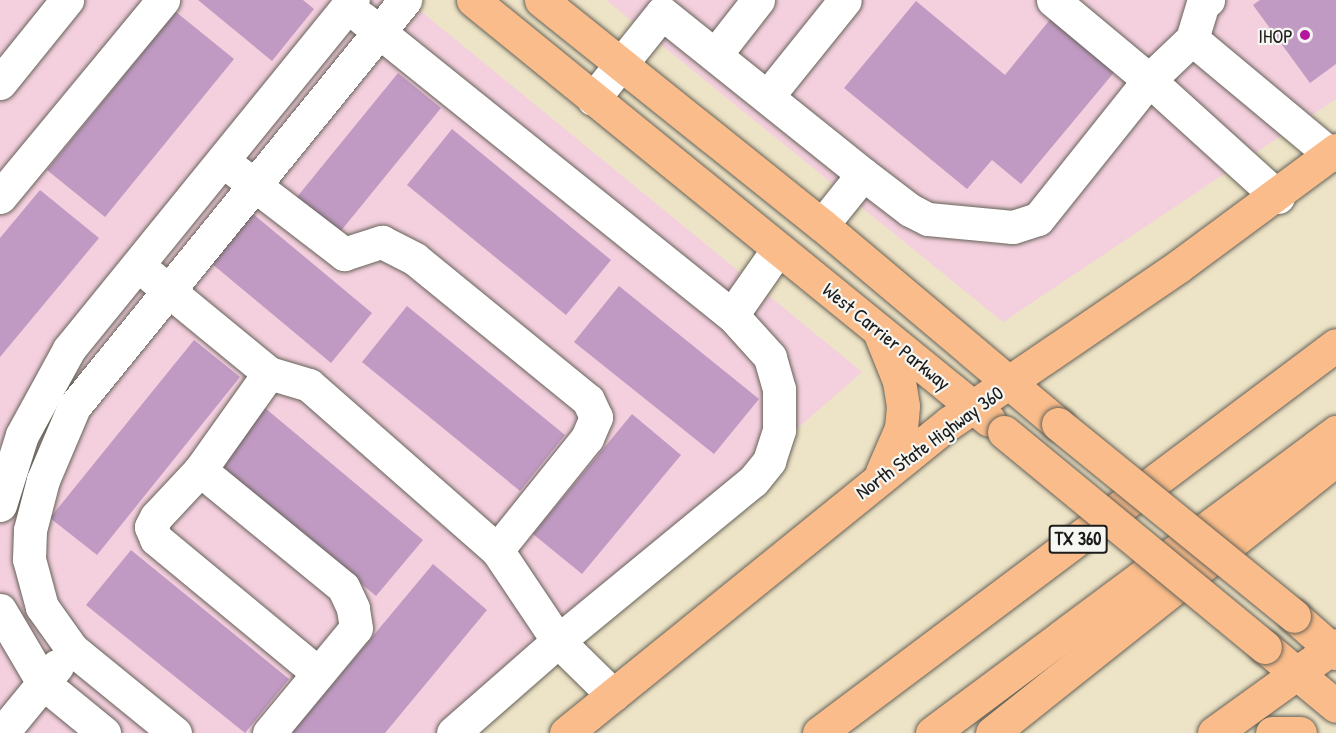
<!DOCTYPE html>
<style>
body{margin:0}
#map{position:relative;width:1336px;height:733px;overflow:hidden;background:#ede3c6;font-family:"Patrick Hand",sans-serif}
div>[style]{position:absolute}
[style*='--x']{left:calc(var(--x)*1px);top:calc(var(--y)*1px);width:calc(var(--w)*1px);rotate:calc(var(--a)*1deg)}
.built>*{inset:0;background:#f4cfde}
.building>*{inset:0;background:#c09ac3}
.roads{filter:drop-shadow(0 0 2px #656258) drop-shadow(0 0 2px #656258)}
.minor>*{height:33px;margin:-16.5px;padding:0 16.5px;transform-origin:16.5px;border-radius:16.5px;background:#fff}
.major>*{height:33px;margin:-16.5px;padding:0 16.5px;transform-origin:16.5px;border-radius:16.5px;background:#f9bc8a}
.highway>*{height:33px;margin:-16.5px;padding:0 16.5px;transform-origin:16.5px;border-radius:16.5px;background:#f9bc8a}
.bridges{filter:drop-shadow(0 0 2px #656258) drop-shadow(0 0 2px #656258)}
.major-bridge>*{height:33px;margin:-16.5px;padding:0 16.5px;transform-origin:16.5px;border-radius:16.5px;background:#f9bc8a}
.dots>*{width:16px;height:16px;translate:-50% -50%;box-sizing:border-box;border:3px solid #f6f6f2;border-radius:50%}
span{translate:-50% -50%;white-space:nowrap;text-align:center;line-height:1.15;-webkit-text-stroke:4.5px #f6f6f2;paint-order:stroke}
.shield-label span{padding:2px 4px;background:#f6f6f2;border:2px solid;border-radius:4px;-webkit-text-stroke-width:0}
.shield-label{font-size:18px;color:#1c1c1c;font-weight:700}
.poi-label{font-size:20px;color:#1c1c1c}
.right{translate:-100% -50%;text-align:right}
.street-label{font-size:20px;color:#1c1c1c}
</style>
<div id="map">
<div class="built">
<i style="clip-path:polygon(0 0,407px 0,862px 372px,447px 733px,0 733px)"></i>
<i style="clip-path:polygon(606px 0,1336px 0,1336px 99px,1003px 322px)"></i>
</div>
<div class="building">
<i style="clip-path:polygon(198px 0,303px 0,314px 9px,272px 61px)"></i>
<i style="clip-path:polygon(1260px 0,1336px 0,1336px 64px,1310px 83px,1253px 5px)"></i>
<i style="clip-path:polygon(916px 1px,1005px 75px,1052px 17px,1116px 70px,1021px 184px,992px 160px,967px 189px,844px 88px)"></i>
<i style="clip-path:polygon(176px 12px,234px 59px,105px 217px,47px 170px)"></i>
<i style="clip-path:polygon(398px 73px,441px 108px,340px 232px,297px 197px)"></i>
<i style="clip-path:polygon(452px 129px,611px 260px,566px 315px,407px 185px)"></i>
<i style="clip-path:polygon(40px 190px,99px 238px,0 357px,0 238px)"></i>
<i style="clip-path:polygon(252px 213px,372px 313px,331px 363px,211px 263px)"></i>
<i style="clip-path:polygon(619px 286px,759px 399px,714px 454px,574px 342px)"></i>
<i style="clip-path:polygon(407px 306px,565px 435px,520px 491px,362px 362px)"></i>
<i style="clip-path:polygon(194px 340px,240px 377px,97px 555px,50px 518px)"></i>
<i style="clip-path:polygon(265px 408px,423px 540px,376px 596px,218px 464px)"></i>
<i style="clip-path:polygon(632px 414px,681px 455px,582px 574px,533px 534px)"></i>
<i style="clip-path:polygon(131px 550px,289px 679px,245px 733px,86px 605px)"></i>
<i style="clip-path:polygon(433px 564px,487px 610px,385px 733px,292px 733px)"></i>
</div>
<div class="roads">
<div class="minor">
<i style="--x:362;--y:18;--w:474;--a:38.8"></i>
<i style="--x:1192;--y:39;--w:38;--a:-73"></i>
<i style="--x:1203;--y:3;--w:6;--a:-31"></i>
<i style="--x:715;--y:55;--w:70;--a:-52"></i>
<i style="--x:0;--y:83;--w:107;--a:-51.1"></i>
<i style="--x:767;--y:97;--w:124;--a:-51.2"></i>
<i style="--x:593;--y:99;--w:110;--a:-51.3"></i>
<i style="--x:662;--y:13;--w:258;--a:38.7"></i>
<i style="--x:223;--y:161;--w:153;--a:37.5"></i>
<i style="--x:344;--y:254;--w:40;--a:-18"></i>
<i style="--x:382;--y:242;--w:37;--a:27"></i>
<i style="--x:415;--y:259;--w:223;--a:39.2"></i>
<i style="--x:588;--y:400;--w:19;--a:65"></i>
<i style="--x:596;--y:417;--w:23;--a:113"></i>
<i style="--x:587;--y:438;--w:144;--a:128.8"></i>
<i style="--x:497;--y:550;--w:110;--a:56.2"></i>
<i style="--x:558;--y:641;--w:252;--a:-39.4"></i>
<i style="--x:753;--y:481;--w:26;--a:-51"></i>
<i style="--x:769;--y:461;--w:33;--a:-72"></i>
<i style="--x:779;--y:430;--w:41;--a:-90"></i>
<i style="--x:779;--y:389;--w:33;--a:-106"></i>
<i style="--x:770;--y:357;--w:57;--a:-132.1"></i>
<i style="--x:732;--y:315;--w:80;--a:-55.1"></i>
<i style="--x:0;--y:197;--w:256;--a:-50.4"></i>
<i style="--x:1278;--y:197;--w:174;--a:-137.8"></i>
<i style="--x:1149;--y:80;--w:59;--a:-43.6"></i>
<i style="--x:1192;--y:39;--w:181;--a:39.8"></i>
<i style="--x:822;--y:225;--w:65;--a:-51.2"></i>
<i style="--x:863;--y:174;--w:59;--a:37.5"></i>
<i style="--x:910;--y:210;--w:20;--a:27"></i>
<i style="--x:928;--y:219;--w:85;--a:5.4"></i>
<i style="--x:1013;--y:227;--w:26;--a:-18"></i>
<i style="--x:1038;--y:219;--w:178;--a:-51.4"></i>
<i style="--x:1149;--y:80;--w:125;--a:-140.2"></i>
<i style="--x:152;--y:277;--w:151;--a:39.4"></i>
<i style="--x:200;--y:470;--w:64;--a:133.1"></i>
<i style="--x:156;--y:517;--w:11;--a:117"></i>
<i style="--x:151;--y:527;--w:13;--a:67"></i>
<i style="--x:156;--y:539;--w:210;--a:39.6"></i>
<i style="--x:0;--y:505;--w:73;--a:-72.6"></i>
<i style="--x:22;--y:435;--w:98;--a:-61.3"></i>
<i style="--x:69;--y:349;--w:450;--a:-50.9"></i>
<i style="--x:0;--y:610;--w:85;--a:59.5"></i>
<i style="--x:43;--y:683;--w:79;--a:39.3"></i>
<i style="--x:2;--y:733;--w:87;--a:-50.6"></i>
<i style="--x:175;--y:733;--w:133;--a:-140.8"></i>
<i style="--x:72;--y:649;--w:52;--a:-125.5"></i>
<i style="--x:42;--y:607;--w:50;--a:-105.2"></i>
<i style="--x:29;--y:559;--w:29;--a:-88"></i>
<i style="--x:30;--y:530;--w:52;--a:-75.4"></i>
<i style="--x:43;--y:480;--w:79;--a:-67"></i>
<i style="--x:74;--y:407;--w:525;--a:-50.88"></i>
<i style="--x:269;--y:733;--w:136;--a:-50.4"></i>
<i style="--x:356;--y:628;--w:20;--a:-99"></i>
<i style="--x:353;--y:608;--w:23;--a:-115"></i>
<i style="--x:343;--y:587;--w:185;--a:-140.7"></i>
<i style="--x:200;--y:470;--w:119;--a:-54.6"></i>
<i style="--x:269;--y:373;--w:42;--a:16.7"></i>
<i style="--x:309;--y:385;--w:250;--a:41.3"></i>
<i style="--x:453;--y:733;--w:140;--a:-41.2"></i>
<i style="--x:558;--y:641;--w:77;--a:44.5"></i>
</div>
<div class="major">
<i style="--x:473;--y:0;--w:665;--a:39.14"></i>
<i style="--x:541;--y:0;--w:360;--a:38.7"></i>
<i style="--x:822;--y:225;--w:309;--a:40.1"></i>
<i style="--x:879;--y:331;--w:54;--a:68.2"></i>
<i style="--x:899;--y:381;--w:25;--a:81"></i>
<i style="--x:903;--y:406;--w:22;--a:95"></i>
<i style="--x:901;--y:428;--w:48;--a:113.4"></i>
<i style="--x:1294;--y:616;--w:56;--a:41.4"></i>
<i style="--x:1265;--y:647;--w:92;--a:39.7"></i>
<i style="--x:566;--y:733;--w:493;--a:-39"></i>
<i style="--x:949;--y:423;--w:278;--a:-34.3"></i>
<i style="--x:1179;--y:266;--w:195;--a:-36.5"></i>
<i style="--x:1214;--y:733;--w:150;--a:-35.8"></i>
<i style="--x:1272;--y:733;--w:28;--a:0"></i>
</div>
<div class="highway">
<i style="--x:1331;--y:155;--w:5;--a:-22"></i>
<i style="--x:819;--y:733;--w:646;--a:-36.89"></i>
<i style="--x:932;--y:733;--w:504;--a:-36.69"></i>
<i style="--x:992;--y:733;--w:440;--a:-38.5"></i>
</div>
</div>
<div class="bridges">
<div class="major-bridge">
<i style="--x:1058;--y:424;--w:304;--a:39.1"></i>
<i style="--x:1004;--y:432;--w:338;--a:39.5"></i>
</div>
</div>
<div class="dots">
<i style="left:1305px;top:35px;background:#b5179e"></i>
</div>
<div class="shield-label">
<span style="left:1078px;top:539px">TX 360</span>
</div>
<div class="poi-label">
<span class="right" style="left:1293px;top:35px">IHOP</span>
</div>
<div class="street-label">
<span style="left:887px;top:336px;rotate:39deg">West Carrier Parkway</span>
<span style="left:929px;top:442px;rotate:-36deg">North State Highway 360</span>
</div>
</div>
